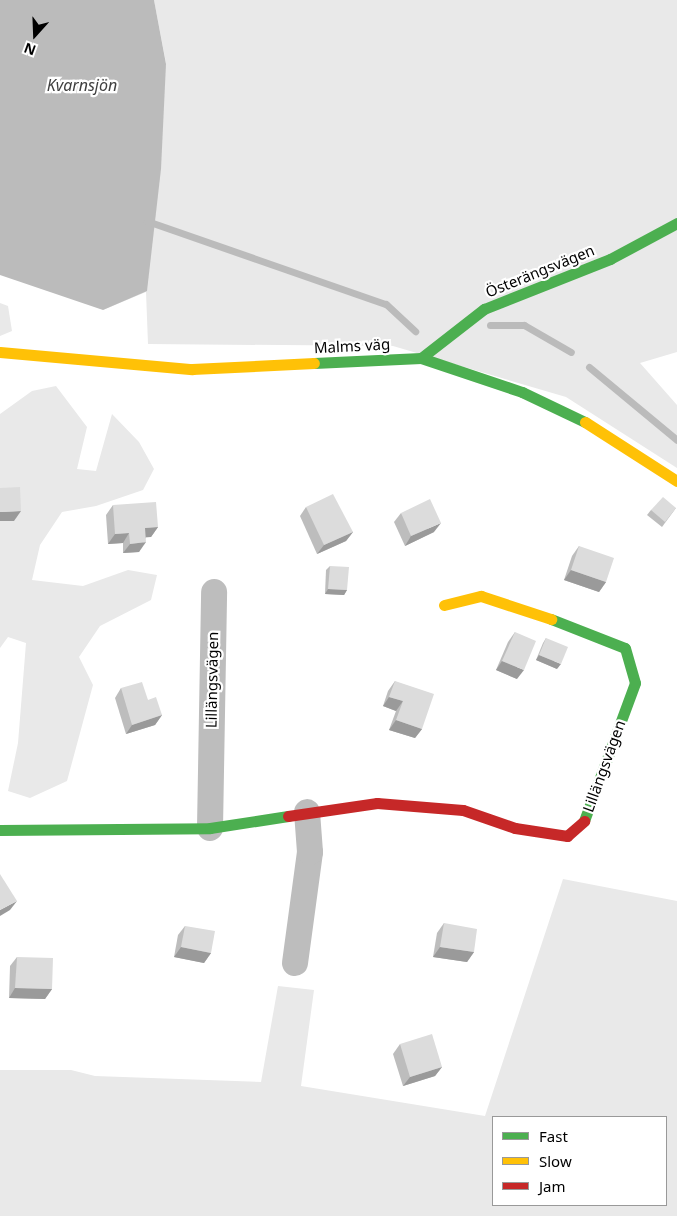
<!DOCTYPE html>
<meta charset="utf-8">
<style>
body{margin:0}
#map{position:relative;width:677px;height:1216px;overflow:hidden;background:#fff;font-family:"Noto Sans",sans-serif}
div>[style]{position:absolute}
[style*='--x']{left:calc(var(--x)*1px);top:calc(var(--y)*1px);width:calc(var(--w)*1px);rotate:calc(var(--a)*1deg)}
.green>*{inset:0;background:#e9e9e9}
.water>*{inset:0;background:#bbb}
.stream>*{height:7px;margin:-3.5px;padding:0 3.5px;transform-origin:3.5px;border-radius:3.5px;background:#bbb}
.street>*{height:26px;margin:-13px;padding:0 13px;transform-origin:13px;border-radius:13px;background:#bdbdbd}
.fast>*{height:11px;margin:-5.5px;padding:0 5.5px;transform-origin:5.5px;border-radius:5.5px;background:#4caf50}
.slow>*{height:11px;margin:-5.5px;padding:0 5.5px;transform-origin:5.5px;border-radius:5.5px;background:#ffc107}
.jam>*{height:11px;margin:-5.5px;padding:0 5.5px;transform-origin:5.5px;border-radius:5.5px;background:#c62828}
.wall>*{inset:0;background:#bdbdbd}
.shaded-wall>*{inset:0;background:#9a9a9a}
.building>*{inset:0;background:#dcdcdc}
span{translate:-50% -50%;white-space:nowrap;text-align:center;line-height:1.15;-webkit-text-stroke:4.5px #fff;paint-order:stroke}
.street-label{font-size:15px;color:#000}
.water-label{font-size:16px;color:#3f3f3f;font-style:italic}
.legend{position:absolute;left:492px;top:1116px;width:175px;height:90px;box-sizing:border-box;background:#fff;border:1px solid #999;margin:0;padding:6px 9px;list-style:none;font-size:15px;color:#000}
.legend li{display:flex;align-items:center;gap:10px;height:25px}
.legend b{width:25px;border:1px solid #999}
.north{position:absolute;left:10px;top:10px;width:50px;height:50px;-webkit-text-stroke:4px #fff;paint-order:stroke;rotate:200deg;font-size:14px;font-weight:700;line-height:20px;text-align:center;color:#000}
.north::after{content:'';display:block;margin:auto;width:18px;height:22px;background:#000;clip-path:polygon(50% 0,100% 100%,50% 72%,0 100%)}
</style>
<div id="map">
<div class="green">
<i style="clip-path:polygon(154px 0,677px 0,677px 352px,640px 363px,677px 405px,677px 468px,566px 397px,393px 346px,148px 344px,146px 292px,103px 310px,166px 63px)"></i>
<i style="clip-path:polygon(0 303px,8px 306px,12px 331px,0 336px)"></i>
<i style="clip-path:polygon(56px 386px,87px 427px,77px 469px,96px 471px,112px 414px,139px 442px,154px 469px,143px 490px,96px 506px,62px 512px,40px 545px,32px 580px,83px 586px,128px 570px,157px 575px,151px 600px,100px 626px,79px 657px,93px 685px,67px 781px,30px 798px,8px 791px,18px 743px,26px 643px,8px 637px,0 648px,0 414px,32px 391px)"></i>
<i style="clip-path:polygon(evenodd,563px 879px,677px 901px,677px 1216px,0 1216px,0 1070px,71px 1070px,95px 1076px,261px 1082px,278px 986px,314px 990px,301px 1086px,485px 1116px,563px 879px,493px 1117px,666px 1117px,666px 1205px,493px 1205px,493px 1117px)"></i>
</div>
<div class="water">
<i style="clip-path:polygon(0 0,154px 0,166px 64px,161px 169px,147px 291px,103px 310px,0 275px)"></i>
</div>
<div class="stream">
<i style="--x:147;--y:221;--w:253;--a:19.2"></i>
<i style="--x:386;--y:304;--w:40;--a:43"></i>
<i style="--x:490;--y:325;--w:34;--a:0"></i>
<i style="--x:524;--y:325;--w:54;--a:29.9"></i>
<i style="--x:589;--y:367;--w:114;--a:39.7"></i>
</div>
<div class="street">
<i style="--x:210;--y:828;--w:236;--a:-89"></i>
<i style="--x:295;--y:963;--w:112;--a:-82.3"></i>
<i style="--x:310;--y:852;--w:40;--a:-94.3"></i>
</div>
<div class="fast">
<i style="--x:421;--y:358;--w:80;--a:-37.9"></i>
<i style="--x:484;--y:309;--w:136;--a:-21.6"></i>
<i style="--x:610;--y:259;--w:76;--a:-28.2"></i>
<i style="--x:314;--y:363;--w:107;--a:-2.7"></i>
<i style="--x:421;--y:358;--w:107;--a:18.6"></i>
<i style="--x:522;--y:392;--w:70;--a:25.5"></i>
<i style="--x:551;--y:619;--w:79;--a:21.4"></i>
<i style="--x:625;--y:648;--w:36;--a:74"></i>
<i style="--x:635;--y:683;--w:147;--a:110.3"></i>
<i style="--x:0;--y:830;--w:210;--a:-0.5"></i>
<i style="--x:210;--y:828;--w:79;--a:-8.7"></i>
</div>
<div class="slow">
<i style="--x:0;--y:352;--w:193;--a:5.1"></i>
<i style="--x:192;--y:369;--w:122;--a:-2.8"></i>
<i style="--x:585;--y:422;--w:109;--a:32.7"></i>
<i style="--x:444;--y:605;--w:38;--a:-14"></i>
<i style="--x:481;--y:596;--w:74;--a:18.2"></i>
</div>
<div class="jam">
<i style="--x:288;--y:816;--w:90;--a:-8.3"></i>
<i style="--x:377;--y:803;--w:86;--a:4.7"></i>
<i style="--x:463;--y:810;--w:55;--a:19.1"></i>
<i style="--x:515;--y:828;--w:53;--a:8.7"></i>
<i style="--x:567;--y:836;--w:23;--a:-41"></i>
</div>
<div class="wall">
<i style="clip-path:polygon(113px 505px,158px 527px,151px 537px,146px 537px,139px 552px,123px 553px,123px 543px,108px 544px,106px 515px)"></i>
<i style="clip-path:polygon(306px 507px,353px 532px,346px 541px,317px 554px,300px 516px)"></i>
<i style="clip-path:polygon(676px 508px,662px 527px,647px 515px,651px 510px)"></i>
<i style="clip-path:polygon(401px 513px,434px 532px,405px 546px,394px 522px)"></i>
<i style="clip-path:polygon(579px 546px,606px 582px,599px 592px,564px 580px,572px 556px)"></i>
<i style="clip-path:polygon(330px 566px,347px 590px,344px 595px,325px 594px,326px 570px)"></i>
<i style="clip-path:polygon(515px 632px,517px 679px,496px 670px,508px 642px)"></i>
<i style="clip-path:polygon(546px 638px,557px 669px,536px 660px,543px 643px)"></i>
<i style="clip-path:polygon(395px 681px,422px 729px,415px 738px,389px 730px,396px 711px,383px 706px,388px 691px)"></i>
<i style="clip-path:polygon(121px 688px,148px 700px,162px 715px,155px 725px,126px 734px,115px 698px)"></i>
<i style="clip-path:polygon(444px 923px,474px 952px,467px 962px,433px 957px,437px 933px)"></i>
<i style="clip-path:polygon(185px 926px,211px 953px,204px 963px,174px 957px,178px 935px)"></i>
<i style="clip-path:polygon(17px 957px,52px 989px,45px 999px,9px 998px,10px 966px)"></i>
<i style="clip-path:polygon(400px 1044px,442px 1067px,435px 1076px,403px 1086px,393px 1054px)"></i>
</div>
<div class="shaded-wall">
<i style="clip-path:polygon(21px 511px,14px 521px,0 521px,0 512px)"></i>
<i style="clip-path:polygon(441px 523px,434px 532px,405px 546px,411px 536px)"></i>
<i style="clip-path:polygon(158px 527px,151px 537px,138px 538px,145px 528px)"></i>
<i style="clip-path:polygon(353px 532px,346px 541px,317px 554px,324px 545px)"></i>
<i style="clip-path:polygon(129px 533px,123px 543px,108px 544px,115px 534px)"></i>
<i style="clip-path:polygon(146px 542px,139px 552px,123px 553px,130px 544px)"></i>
<i style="clip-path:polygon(571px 570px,606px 582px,599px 592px,564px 580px)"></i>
<i style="clip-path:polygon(328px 589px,347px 590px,344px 595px,325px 594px)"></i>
<i style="clip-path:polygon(539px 655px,561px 664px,557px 669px,536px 660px)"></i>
<i style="clip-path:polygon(502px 661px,524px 670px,517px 679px,496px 670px)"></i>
<i style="clip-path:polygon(389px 697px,403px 701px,396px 711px,383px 706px)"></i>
<i style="clip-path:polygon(162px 715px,155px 725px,126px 734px,132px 725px)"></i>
<i style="clip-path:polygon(396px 720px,422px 729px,415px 738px,389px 730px)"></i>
<i style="clip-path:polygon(17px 901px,10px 910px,0 916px,0 910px)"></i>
<i style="clip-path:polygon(181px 947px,211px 953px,204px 963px,174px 957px)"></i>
<i style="clip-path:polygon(440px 947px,474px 952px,467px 962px,433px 957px)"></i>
<i style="clip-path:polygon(15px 988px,52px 989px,45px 999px,9px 998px)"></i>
<i style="clip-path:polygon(442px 1067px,435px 1076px,403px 1086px,410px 1077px)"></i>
</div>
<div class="building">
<i style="clip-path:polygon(20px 487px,21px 511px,0 512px,0 488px)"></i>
<i style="clip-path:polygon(333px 494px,353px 532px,324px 545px,306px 507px)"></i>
<i style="clip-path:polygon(663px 497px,676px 508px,665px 522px,651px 510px)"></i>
<i style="clip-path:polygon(430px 499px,441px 523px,411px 536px,401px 513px)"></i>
<i style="clip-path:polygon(156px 502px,158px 527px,145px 528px,146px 542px,130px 544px,129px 533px,115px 534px,113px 505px)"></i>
<i style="clip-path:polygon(579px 546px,614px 558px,606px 582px,571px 570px)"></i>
<i style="clip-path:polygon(330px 566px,349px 567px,347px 590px,328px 589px)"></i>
<i style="clip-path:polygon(515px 632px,536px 641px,524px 670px,502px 661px)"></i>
<i style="clip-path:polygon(546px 638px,568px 647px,561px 664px,539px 655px)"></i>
<i style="clip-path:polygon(395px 681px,434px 694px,422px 729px,396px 720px,403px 701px,389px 697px)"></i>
<i style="clip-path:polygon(142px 682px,148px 700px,156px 697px,162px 715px,132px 725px,121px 688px)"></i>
<i style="clip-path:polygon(0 874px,17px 901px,0 910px)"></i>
<i style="clip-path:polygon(444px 923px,477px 929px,474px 952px,440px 947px)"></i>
<i style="clip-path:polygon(185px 926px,215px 931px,211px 953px,181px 947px)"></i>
<i style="clip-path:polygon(17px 957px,53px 958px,52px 989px,15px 988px)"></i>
<i style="clip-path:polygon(432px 1034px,442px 1067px,410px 1077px,400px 1044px)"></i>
</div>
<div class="street-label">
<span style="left:540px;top:271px;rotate:-22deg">Österängsvägen</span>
<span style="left:352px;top:346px;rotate:-3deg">Malms väg</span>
<span style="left:212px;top:680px;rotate:-89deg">Lillängsvägen</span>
<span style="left:604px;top:766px;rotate:-70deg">Lillängsvägen</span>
</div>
<div class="water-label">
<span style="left:82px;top:85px">Kvarnsjön</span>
</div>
<ul class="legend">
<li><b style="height:6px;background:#4caf50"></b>Fast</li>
<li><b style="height:6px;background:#ffc107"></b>Slow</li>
<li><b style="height:6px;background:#c62828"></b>Jam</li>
</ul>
<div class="north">N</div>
</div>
